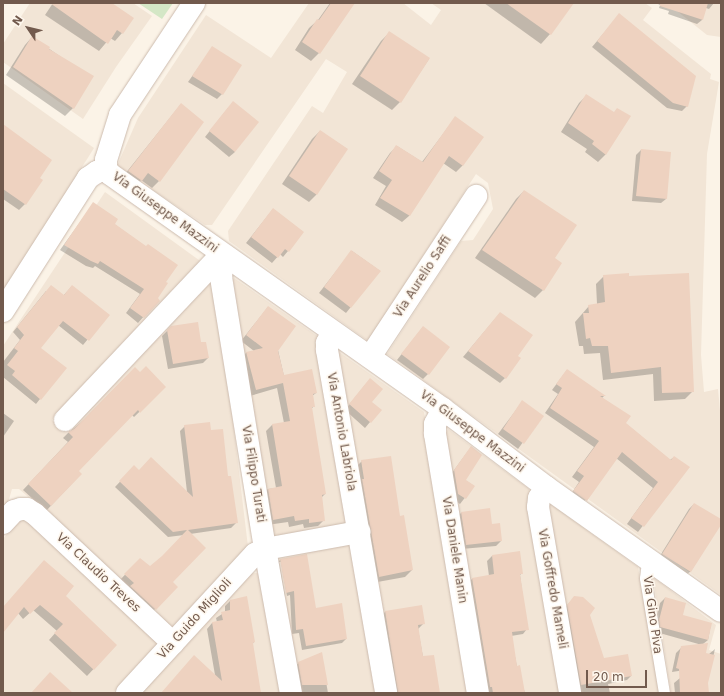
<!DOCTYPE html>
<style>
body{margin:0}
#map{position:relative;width:724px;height:696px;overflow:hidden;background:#fbf3e7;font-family:"DejaVu Sans",sans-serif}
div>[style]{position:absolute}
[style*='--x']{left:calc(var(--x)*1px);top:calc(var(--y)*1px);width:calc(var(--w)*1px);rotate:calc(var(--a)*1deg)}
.residential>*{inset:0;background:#f2e5d6}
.green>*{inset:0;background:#d4e7c6}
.shadow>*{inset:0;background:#0003}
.building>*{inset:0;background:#eed2c0}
.roads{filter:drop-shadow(0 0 1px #ccbbae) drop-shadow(0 0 1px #ccbbae)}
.service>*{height:11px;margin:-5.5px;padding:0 5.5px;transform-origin:5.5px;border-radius:5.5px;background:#fff}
.minor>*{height:22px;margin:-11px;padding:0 11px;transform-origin:11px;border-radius:11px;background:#fff}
span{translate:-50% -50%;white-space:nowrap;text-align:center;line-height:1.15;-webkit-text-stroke:3px #fef7ed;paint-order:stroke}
.street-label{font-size:12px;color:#725a4d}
.frame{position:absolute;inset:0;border:4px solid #725a4d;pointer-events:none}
.north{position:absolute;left:8px;top:8px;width:40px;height:40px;-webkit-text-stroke:3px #fef7ed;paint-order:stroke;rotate:305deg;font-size:11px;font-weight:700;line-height:16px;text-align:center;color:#725a4d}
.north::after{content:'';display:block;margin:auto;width:14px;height:18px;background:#725a4d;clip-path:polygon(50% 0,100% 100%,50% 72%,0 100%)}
.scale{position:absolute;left:586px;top:670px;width:61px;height:18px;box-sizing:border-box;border:2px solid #725a4d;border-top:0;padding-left:5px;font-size:12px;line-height:14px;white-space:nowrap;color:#725a4d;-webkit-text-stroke:3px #fef7ed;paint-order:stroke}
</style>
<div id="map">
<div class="residential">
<i style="clip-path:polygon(30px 3px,133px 3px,152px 16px,116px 67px,83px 119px,3px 62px,3px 44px)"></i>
<i style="clip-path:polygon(309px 3px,403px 3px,431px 25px,441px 10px,431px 3px,645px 3px,652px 8px,643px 20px,711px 74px,710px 79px,719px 82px,707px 154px,701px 355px,704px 392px,718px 389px,721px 421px,721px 595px,387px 354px,461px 241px,473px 240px,493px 209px,488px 183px,476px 174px,368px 341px,229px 241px,228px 231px,312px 106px,323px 113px,347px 72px,326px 59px,212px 225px,205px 225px,117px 166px,138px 118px,206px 15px,271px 58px)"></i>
<i style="clip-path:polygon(667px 3px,721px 3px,721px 37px,707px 35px)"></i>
<i style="clip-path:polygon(3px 83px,94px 148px,3px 293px)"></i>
<i style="clip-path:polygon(105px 192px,203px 263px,52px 420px,64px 430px,212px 281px,220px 312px,248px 547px,172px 628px,62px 526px,19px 489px,12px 489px,8px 503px,3px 509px,3px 346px)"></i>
<i style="clip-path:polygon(234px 278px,320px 338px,348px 526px,272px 540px,228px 289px)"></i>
<i style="clip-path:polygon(336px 351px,339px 352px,424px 412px,470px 693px,391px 693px)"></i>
<i style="clip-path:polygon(448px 429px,529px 489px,564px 693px,485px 693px,443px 439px)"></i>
<i style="clip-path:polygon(549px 503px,638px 567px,660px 693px,576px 693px)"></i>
<i style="clip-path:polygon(27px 520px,158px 642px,154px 649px,113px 693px,3px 693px,3px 539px,17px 521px)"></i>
<i style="clip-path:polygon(349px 541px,377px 693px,301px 693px,284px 612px,279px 557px)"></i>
<i style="clip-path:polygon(262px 572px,283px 693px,140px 693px,249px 574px)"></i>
<i style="clip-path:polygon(653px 577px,716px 625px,709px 650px,721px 654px,721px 693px,671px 693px)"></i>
</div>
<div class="green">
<i style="clip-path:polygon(138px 3px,173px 3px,162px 19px)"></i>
</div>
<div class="shadow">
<i style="clip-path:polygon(53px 3px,110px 3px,122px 33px,115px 41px,110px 38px,99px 51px,45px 15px)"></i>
<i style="clip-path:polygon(330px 3px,354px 3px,319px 53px,311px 61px,295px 50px,309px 28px,318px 20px)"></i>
<i style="clip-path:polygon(484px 3px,573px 3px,550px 34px,541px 44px)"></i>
<i style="clip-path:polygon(656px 3px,714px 3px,709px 9px,706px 8px,702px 20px,697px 24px,668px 14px,669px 11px,659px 8px,660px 5px)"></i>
<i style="clip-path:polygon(619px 15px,687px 106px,682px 111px,667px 108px,592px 47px)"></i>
<i style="clip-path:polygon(389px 33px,429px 59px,400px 102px,392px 110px,352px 84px,381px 41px)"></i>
<i style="clip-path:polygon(32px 37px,77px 68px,73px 108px,65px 116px,6px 75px,25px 45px)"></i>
<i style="clip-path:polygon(213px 47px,222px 94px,217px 99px,188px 82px)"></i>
<i style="clip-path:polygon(587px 95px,606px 154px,598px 162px,585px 152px,587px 149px,561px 132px,579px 103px)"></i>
<i style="clip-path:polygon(181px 104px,159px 181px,152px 188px,141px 180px,134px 188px,121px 179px)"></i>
<i style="clip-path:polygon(228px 108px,235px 152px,229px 157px,205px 137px)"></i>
<i style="clip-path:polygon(455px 118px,463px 165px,456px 172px,443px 163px,409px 216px,402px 222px,375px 205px,386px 186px,373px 178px,390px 153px,397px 146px,422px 162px)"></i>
<i style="clip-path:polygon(3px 125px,38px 178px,25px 204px,19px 210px,3px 199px)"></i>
<i style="clip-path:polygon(320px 131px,347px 149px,316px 195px,309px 202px,282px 184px,312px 139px)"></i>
<i style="clip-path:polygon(641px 150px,670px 153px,666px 199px,661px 203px,632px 201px,636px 155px)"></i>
<i style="clip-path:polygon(524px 191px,553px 258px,543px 290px,535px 298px,475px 258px,516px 199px)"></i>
<i style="clip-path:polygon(93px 204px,114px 224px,146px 247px,165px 282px,157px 298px,158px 300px,138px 323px,126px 313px,140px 294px,95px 266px,93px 268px,86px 266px,60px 250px)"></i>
<i style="clip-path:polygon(273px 209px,303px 232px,288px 251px,283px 257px,280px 254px,272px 263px,246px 243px)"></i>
<i style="clip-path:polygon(352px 251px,380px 271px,346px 313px,319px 293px)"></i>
<i style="clip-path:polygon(604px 276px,693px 391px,685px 399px,654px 401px,653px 374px,603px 380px,600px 353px,584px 354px,583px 346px,579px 346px,575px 322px,589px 306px,597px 304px,596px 284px)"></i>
<i style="clip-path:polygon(72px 286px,108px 315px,83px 345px,58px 325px,39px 348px,40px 399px,36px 404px,3px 377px,3px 362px,20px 340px,13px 332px,46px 291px,63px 296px)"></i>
<i style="clip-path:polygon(268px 307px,284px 376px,316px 393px,312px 396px,314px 406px,311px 409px,325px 494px,321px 498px,324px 520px,318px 526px,304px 528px,303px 524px,289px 527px,288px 522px,267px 525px,262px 495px,268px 489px,276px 488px,266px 431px,272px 425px,284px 423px,277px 388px,250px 396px,240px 359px,246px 353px,254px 351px,241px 341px)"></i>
<i style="clip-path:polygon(500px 313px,505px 378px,500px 383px,463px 357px)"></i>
<i style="clip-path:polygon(171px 327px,208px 358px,203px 363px,168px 369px,162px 336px)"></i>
<i style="clip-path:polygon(423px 327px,428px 374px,423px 379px,397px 360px)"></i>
<i style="clip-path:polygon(567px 370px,604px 396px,602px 398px,625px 423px,670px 460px,674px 457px,688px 467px,638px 532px,627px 524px,653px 488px,616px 458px,581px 506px,569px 497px,579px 482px,572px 477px,594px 447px,545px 413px,558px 394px,552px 390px)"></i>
<i style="clip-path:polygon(140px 374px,165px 387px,134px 417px,132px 415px,78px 471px,81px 474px,46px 511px,23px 490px,68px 442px,63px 438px,68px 433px)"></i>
<i style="clip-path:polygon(365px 385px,371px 402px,380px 410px,365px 428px,345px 410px)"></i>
<i style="clip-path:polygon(522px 402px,542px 416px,518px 449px,498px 434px)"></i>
<i style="clip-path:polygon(3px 413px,14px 421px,3px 437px)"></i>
<i style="clip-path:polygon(185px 426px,210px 431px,227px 477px,236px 523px,231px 528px,190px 534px,172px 582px,177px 587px,150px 614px,120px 580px,140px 559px,150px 567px,162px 557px,184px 535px,168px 537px,115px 487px,134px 467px,138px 471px,187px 492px,180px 431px)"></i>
<i style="clip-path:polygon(471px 447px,465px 480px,474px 486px,460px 504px,453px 499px,449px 477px)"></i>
<i style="clip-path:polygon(362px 461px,412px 570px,405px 577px,372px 583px,355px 468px)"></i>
<i style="clip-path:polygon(694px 504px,721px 520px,721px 523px,691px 571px,685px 576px,658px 559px,689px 509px)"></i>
<i style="clip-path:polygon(489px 510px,491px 526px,501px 541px,496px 546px,461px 549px,456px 518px,461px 513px)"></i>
<i style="clip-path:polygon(519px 552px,522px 573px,520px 575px,527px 629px,523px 634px,511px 636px,517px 667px,525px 693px,485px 693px,467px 584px,472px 579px,489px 576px,487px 561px,492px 556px)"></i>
<i style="clip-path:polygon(306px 555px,315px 609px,346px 639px,342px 643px,302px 650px,299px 633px,292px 634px,290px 595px,287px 596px,281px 562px,279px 562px,285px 596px,281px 597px,275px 565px,280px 560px)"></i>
<i style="clip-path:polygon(64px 596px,116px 645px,87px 676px,49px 640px,57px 631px,33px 610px,23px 619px,18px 613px,3px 632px,3px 607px)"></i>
<i style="clip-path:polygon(665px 598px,681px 616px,711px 624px,708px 640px,703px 644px,703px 659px,715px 649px,707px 683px,708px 693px,675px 693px,674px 683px,691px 669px,672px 672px,676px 653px,682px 647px,702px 645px,656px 632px,655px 625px,660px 603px)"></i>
<i style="clip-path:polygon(230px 601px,254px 642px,252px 645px,260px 693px,162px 693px,215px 675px,207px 629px,212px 623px,217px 622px,216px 618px,225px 612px,225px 606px)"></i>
<i style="clip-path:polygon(570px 602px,589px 614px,603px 659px,631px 676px,627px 680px,608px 684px,610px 693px,577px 693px,563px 610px)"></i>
<i style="clip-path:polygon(421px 606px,424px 623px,418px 629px,423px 657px,439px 693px,393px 693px,380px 618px,385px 612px)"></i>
<i style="clip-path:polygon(321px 653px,328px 693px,298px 693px,294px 667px,299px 663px)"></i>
</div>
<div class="building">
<i style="clip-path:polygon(50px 3px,112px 3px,134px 18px,123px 34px,117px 30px,108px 44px)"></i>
<i style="clip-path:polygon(331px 3px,355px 3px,320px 54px,302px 42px,317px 19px,319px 20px)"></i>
<i style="clip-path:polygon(506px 3px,574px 3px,551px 35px)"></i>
<i style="clip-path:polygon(660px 3px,708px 3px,703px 20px,660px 6px)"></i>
<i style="clip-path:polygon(619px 13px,696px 76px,688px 107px,673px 103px,597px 41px)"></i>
<i style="clip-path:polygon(389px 31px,430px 58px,401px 103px,360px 76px)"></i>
<i style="clip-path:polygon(32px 36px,50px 47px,49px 49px,94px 76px,74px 109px,13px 67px)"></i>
<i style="clip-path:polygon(212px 46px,242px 65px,223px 95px,192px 76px)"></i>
<i style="clip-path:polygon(586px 94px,614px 112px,617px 108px,631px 116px,606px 155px,592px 144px,594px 141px,568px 123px)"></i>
<i style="clip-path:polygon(233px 101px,259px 122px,235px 152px,209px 131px)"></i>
<i style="clip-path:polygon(181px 103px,204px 122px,160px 182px,148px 173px,142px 181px,128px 171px)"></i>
<i style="clip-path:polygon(455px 116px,484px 137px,463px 166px,449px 156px,410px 216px,380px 198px,392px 180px,379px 171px,396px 145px,423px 162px)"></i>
<i style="clip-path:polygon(3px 124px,52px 160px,40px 178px,43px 180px,26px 205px,3px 189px)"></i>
<i style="clip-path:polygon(320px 130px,348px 149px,317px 195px,289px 176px)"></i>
<i style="clip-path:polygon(641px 149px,671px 152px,667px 199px,636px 196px)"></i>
<i style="clip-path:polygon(524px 190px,577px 225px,555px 258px,562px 263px,544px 291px,482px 250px)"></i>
<i style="clip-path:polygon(93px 202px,118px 219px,115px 224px,146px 246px,148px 244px,178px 265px,166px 282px,168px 283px,158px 298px,160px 301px,144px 318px,130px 308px,144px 289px,100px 261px,98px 264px,91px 261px,64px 245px)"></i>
<i style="clip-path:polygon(273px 208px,304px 232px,289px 252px,285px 249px,278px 258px,251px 237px)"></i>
<i style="clip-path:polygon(351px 250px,381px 271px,351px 308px,324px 287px)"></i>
<i style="clip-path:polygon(629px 273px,629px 276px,689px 273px,694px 392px,662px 393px,661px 367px,611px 373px,608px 346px,592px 346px,590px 338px,586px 339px,583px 313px,589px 313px,588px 305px,605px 302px,603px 275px)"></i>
<i style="clip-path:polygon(51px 285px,64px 295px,72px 285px,110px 315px,89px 341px,63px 321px,41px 348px,67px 368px,41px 400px,12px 375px,15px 371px,7px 365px,18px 351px,14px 348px,24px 335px,17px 327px)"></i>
<i style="clip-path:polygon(268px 306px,296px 326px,278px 351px,284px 375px,312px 369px,317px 393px,313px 394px,315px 407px,312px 407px,326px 494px,322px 495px,325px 521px,309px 523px,309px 519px,295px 521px,294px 516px,273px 520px,268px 489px,282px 486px,272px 424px,290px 421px,283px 383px,256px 390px,246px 352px,263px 348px,246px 335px)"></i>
<i style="clip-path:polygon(500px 312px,533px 335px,518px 356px,521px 358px,506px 379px,468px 351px)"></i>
<i style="clip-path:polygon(198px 322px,201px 342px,206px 342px,209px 358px,173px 364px,167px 330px,171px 326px)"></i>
<i style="clip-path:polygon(423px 326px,450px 347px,429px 375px,401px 354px)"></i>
<i style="clip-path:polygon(146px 366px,166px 387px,140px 413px,138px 410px,79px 471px,82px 474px,51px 506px,28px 484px,73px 437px,68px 432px,74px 429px,135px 367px,140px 372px)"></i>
<i style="clip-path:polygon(567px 369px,606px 396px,600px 396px,631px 416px,626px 423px,671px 460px,674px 456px,690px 467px,644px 527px,631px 518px,658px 482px,622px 452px,587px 501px,573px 491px,584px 476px,577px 471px,599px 441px,550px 408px,562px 388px,556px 384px)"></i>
<i style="clip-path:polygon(370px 378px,383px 389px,372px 402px,382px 410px,371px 423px,349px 404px)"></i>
<i style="clip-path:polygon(522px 400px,544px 416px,524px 444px,503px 429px)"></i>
<i style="clip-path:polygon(210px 422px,211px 430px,223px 429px,228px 476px,231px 476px,238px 523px,188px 530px,206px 548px,173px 582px,178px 587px,156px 610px,130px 586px,134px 583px,124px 574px,140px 558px,150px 566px,162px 556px,187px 530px,173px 532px,119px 481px,134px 465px,139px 470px,151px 457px,193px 497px,184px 425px)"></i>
<i style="clip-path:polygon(471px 446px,482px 455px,466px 480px,475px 486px,466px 499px,458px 494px,454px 470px)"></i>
<i style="clip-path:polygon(391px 456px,400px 516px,404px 515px,413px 570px,379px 577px,362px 479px,364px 479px,361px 460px)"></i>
<i style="clip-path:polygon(694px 503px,721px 519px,721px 525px,691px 572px,662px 554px)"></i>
<i style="clip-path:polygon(490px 508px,492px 524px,500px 523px,502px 541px,466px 545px,461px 512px)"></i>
<i style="clip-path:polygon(520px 551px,523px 574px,520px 574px,529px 630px,512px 632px,517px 666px,520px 665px,525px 693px,493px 693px,492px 687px,490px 687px,472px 578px,494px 574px,492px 555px)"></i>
<i style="clip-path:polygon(307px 554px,316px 608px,342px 603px,347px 639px,306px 646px,303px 629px,296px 630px,294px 591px,286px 593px,280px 559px)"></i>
<i style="clip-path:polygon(44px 560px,74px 586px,66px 596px,117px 645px,94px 670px,54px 633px,63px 624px,40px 605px,30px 614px,24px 607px,3px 633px,3px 607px)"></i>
<i style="clip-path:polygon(247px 596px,255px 642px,253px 643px,261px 693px,161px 693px,194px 655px,222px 681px,212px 622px,223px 620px,221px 612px,230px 610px,230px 600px)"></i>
<i style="clip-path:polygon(574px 596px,583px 597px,595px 608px,590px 615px,604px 658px,628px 654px,632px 676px,581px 685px,567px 605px)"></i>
<i style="clip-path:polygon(665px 597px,686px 603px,683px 615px,712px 623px,708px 640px,660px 627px,659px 620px)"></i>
<i style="clip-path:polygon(422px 605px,425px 624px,418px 625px,423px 656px,434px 655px,440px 693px,398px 693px,385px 611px)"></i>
<i style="clip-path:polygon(708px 643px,706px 653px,715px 655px,708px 683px,709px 693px,680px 693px,679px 669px,676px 668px,681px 646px)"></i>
<i style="clip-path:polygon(322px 652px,328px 685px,302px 685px,298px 662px)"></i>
<i style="clip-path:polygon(50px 672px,73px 693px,31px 693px)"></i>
</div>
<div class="roads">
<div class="service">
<i style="--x:650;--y:561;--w:10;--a:114"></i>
<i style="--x:646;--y:570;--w:8;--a:97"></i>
<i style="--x:645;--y:578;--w:117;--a:80.6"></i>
</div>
<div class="minor">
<i style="--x:194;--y:3;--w:134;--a:123.5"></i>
<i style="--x:120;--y:115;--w:47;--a:107.3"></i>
<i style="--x:106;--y:160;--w:9;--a:90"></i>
<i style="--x:106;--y:169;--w:6;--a:51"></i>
<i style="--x:110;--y:174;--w:408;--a:35.2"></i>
<i style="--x:443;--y:409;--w:129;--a:37.1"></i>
<i style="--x:546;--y:487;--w:214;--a:35.3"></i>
<i style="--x:222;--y:254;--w:23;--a:92"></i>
<i style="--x:221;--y:277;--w:276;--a:80.8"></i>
<i style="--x:265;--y:549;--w:146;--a:79.8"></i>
<i style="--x:3;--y:311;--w:158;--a:-57.4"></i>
<i style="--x:88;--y:178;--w:11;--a:-34"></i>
<i style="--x:97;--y:172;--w:9;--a:-18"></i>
<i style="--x:333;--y:332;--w:13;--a:119"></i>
<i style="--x:327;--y:343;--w:7;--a:90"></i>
<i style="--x:327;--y:350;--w:348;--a:80.2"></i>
<i style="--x:370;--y:357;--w:193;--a:-56.6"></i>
<i style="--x:443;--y:409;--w:17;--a:118"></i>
<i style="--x:435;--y:424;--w:10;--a:90"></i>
<i style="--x:435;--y:434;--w:263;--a:80.6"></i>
<i style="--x:65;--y:420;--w:228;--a:-46.6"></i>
<i style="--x:546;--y:487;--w:13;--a:122"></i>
<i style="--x:539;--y:498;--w:9;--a:96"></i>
<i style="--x:538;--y:507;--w:189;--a:80.2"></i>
<i style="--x:3;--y:523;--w:16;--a:-47"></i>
<i style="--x:14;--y:511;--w:7;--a:-16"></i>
<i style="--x:21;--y:509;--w:6;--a:0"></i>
<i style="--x:27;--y:509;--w:9;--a:32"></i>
<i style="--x:35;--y:514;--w:189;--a:43.1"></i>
<i style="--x:127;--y:693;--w:189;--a:-47.4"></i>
<i style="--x:255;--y:554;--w:11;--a:-27"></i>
<i style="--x:265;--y:549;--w:96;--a:-10.3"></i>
</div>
</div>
<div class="street-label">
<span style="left:165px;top:213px;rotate:36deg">Via Giuseppe Mazzini</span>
<span style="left:423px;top:277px;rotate:-57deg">Via Aurelio Saffi</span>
<span style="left:341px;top:432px;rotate:80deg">Via Antonio Labriola</span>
<span style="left:472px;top:432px;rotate:37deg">Via Giuseppe Mazzini</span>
<span style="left:253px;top:474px;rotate:81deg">Via Filippo Turati</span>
<span style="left:454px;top:550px;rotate:81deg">Via Daniele Manin</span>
<span style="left:98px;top:573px;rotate:43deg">Via Claudio Treves</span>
<span style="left:552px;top:589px;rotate:80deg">Via Goffredo Mameli</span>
<span style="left:652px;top:615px;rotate:82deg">Via Gino Piva</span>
<span style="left:195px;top:619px;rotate:-48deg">Via Guido Miglioli</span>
</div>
<div class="frame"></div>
<div class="north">N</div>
<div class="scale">20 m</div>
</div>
